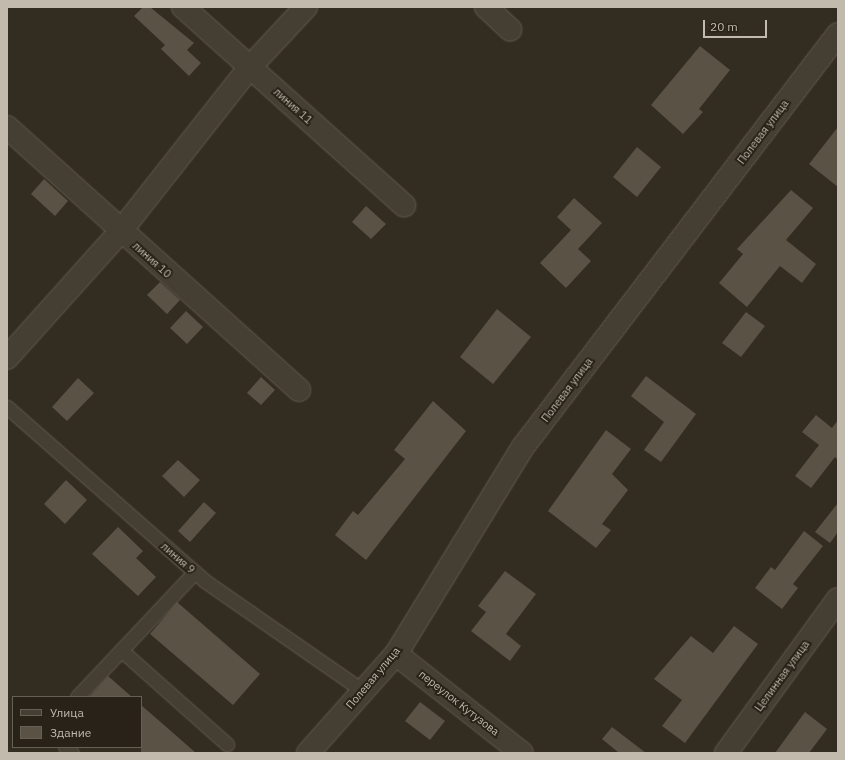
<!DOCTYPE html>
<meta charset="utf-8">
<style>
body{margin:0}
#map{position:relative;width:845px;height:760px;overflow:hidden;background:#332c20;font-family:"IBM Plex Sans",sans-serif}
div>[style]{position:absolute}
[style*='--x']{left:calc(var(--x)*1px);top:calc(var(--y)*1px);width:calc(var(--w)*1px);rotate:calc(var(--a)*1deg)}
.building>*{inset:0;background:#5a5244}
.roads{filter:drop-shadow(0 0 1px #625b51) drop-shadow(0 0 1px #625b51)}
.lane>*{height:13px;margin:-6.5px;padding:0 6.5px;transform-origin:6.5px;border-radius:6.5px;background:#443e33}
.street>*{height:22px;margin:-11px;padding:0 11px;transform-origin:11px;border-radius:11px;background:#443e33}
span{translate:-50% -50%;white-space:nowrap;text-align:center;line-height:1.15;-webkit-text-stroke:4px #282219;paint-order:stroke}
.street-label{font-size:11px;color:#c1baad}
.frame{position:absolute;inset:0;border:8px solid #c1baad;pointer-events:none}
.legend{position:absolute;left:12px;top:696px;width:130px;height:52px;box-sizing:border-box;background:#282219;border:1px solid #655f54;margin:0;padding:5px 7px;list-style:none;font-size:12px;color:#c1baad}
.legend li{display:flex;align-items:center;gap:8px;height:20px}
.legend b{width:20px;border:1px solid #655f54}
.scale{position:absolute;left:703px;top:20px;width:64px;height:18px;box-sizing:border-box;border:2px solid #c1baad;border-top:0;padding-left:5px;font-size:12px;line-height:14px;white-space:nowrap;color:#c1baad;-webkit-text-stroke:3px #282219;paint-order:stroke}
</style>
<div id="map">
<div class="building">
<i style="clip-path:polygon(143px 7px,150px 7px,194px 43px,187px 50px,201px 63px,189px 76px,161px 49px,165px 45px,134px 16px)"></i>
<i style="clip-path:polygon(700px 46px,730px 70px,699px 109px,703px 112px,683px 134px,651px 105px)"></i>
<i style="clip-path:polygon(838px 127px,838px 187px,809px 164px)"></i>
<i style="clip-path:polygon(637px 147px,661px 167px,637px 197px,613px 177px)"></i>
<i style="clip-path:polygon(44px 179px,68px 201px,55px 216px,31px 194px)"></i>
<i style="clip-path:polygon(791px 190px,813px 208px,786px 240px,816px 264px,802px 283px,780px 266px,747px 307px,719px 283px,743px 254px,737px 249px)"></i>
<i style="clip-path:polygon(574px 198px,602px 223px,578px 249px,591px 261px,566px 288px,540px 263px,571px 230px,557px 217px)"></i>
<i style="clip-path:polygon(366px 206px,386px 224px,371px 239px,352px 222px)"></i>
<i style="clip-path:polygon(160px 282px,180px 300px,167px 314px,147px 295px)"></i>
<i style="clip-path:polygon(497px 309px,531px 337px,493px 384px,460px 357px)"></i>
<i style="clip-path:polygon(186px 311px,203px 327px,187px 344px,170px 328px)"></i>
<i style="clip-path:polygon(746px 312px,765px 326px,741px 357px,722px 343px)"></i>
<i style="clip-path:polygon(646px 376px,696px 414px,661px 462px,644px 450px,664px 422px,631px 396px)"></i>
<i style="clip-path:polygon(261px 377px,275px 390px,261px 405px,247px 393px)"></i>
<i style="clip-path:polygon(78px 378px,94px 393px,67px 421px,52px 407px)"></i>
<i style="clip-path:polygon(433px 401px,466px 431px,366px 560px,335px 535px,353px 511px,358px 515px,405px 459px,394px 450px)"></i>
<i style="clip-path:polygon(816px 415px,832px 428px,838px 420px,838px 460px,835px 457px,811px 488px,795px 476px,819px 445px,802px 432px)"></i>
<i style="clip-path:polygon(606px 430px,631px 449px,612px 474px,628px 490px,602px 524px,611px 530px,596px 548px,548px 511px)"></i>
<i style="clip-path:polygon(178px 460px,200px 480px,184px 497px,162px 476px)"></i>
<i style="clip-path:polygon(66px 480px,87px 500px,65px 524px,44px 504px)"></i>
<i style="clip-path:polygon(204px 502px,216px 513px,190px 542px,178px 531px)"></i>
<i style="clip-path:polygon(838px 503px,838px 532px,830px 543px,815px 532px)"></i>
<i style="clip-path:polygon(118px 527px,143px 551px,136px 558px,156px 577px,138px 596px,92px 554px)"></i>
<i style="clip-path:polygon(804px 531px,823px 546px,793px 584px,798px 588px,782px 609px,755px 588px,771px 567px,775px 570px)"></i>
<i style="clip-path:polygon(505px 571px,536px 594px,506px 634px,521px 646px,510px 661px,471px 631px,486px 612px,478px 606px)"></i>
<i style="clip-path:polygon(177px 602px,260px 674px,233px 705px,150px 634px)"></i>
<i style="clip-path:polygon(734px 626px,758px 644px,685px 743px,662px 726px,682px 700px,654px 679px,691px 636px,713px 653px)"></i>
<i style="clip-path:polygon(108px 676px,132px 697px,89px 697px)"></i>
<i style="clip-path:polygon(420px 702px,445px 721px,430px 740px,405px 721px)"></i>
<i style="clip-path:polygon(141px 705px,164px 725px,196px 753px,141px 753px)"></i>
<i style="clip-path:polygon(805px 712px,827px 729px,809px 753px,775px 753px)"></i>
<i style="clip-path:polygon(612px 727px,646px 753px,619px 753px,602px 739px)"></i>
</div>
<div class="roads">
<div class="lane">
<i style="--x:7;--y:407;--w:264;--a:41.3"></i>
<i style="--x:205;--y:581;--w:193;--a:34.8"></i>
<i style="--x:121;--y:650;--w:142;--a:41.6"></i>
<i style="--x:77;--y:697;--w:172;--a:-46.7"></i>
<i style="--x:65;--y:747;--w:9;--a:41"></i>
</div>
<div class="street">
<i style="--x:183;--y:7;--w:297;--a:41.9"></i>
<i style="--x:486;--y:7;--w:33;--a:43"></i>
<i style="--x:7;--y:127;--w:393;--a:42"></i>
<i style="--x:7;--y:358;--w:169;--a:-48.1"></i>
<i style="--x:120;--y:232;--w:210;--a:-51.8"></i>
<i style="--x:250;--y:67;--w:82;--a:-47"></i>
<i style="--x:396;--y:654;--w:160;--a:38.2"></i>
<i style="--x:308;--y:753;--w:132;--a:-48.4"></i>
<i style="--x:396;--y:654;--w:243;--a:-58.5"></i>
<i style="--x:523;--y:447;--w:519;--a:-52.67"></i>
<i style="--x:726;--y:753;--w:190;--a:-54"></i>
</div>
</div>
<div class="street-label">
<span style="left:293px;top:106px;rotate:42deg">линия 11</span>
<span style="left:763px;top:132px;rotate:-53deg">Полевая улица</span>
<span style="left:152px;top:260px;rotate:42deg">линия 10</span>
<span style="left:567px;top:390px;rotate:-53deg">Полевая улица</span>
<span style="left:178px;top:558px;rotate:41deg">линия 9</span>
<span style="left:782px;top:676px;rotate:-54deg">Целинная улица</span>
<span style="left:373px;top:678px;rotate:-50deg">Полевая улица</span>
<span style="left:459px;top:703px;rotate:38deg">переулок Кутузова</span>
</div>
<div class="frame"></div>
<ul class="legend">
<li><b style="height:5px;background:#443e33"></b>Улица</li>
<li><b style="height:11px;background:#5a5244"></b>Здание</li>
</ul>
<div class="scale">20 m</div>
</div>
